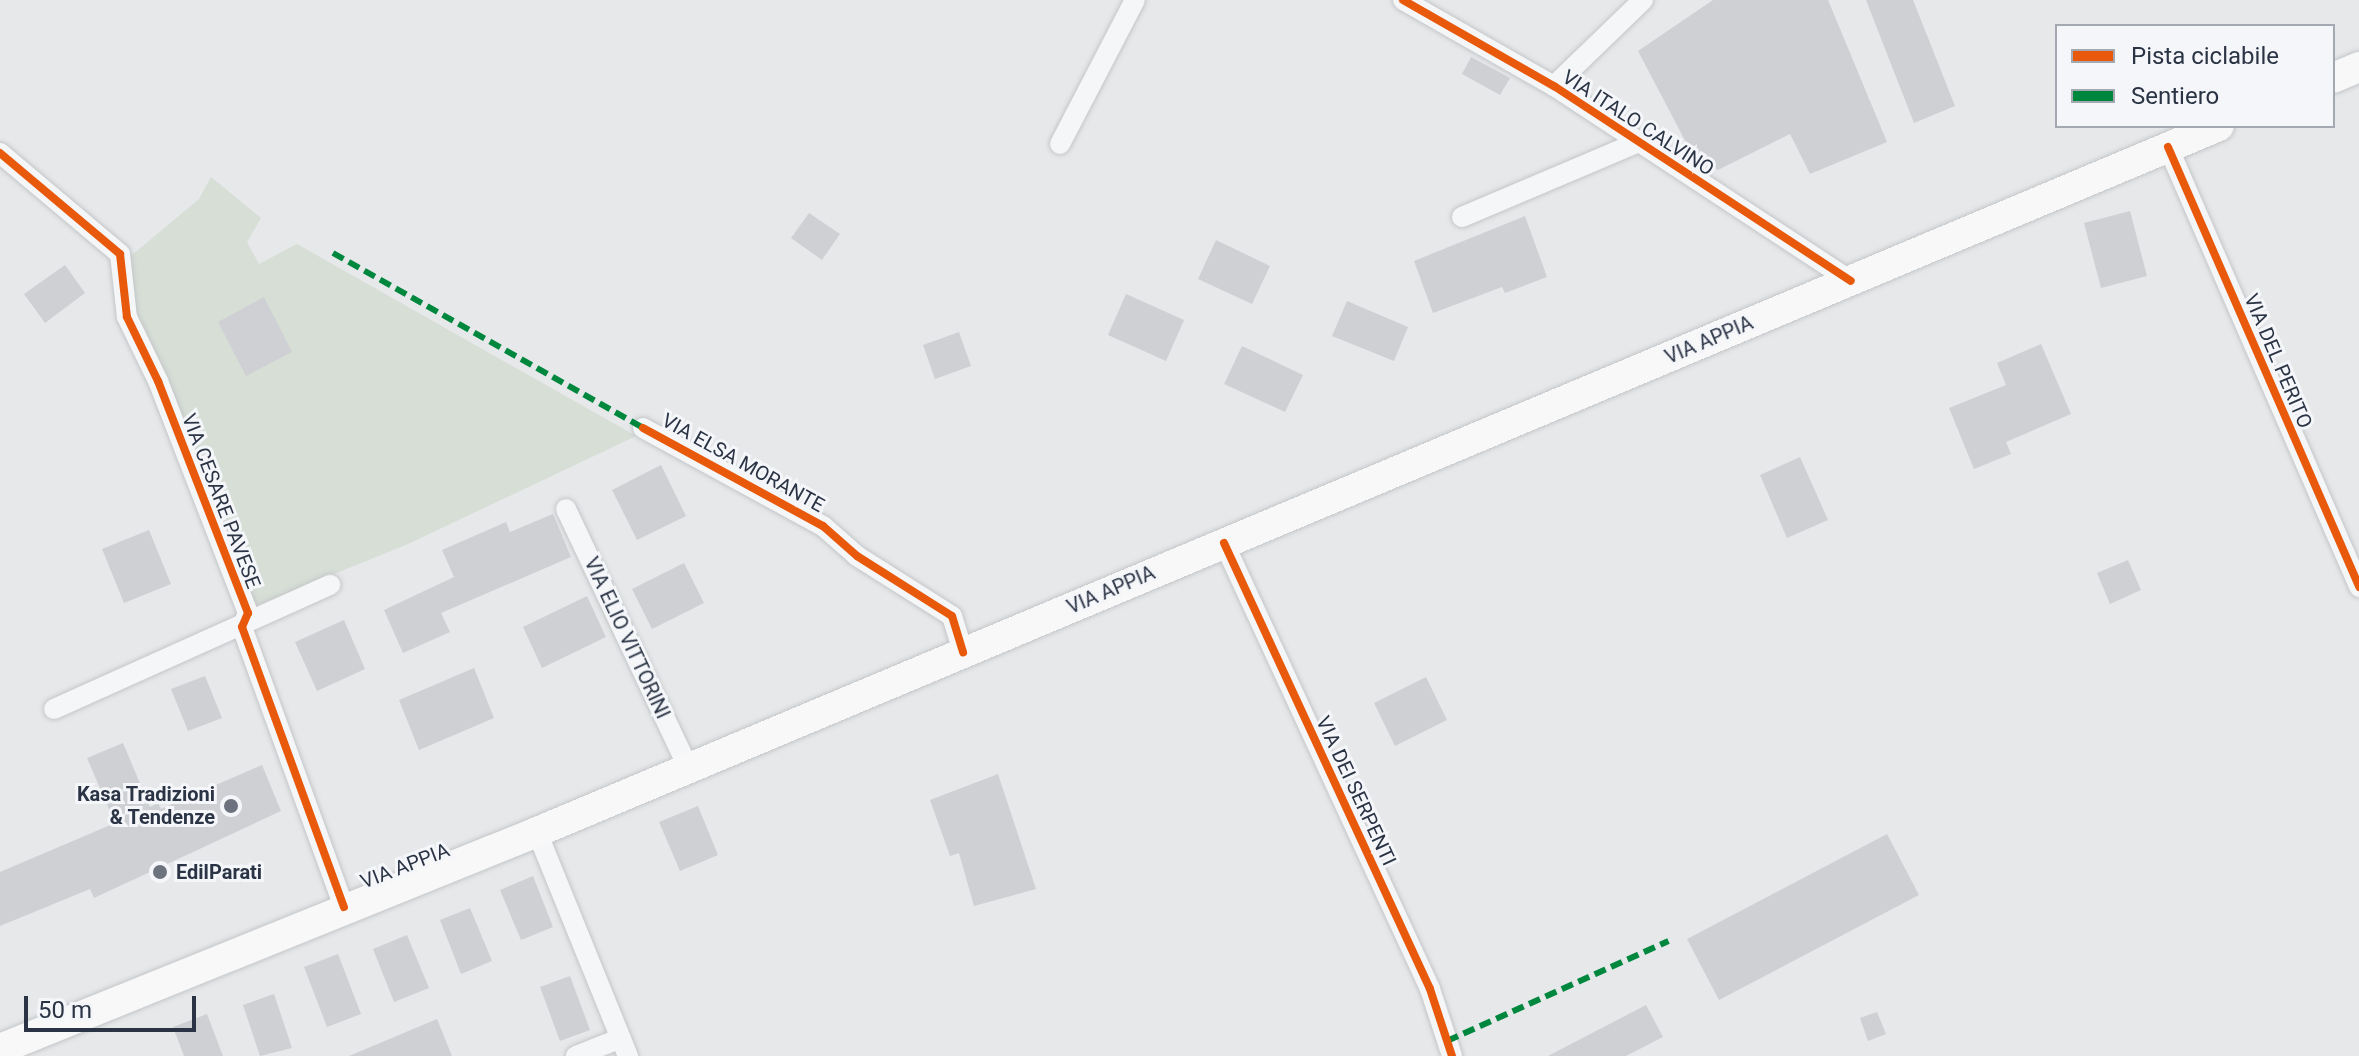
<!DOCTYPE html>
<style>
body{margin:0}
#map{position:relative;width:2359px;height:1056px;overflow:hidden;background:#e6e8ea;font-family:Roboto,sans-serif}
div>[style]{position:absolute}
[style*='--x']{left:calc(var(--x)*1px);top:calc(var(--y)*1px);width:calc(var(--w)*1px);rotate:calc(var(--a)*1deg)}
.green>*{inset:0;background:#d6ded6}
.building>*{inset:0;background:#ced0d3}
.roads{filter:drop-shadow(0 0 2px #c4c6c8) drop-shadow(0 0 2px #c4c6c8)}
.minor>*{height:20px;margin:-10px;padding:0 10px;transform-origin:10px;border-radius:10px;background:#f5f6f7}
.primary>*{height:30px;margin:-15px;padding:0 15px;transform-origin:15px;border-radius:15px;background:#f8f8f8}
.quiet>*{height:6px;margin-top:-3px;transform-origin:0;background:repeating-linear-gradient(90deg,#00873e 0 12px,transparent 0 18px)}
.cycleway>*{height:8px;margin:-4px;padding:0 4px;transform-origin:4px;border-radius:4px;background:#e8590c}
.dots>*{width:22px;height:22px;translate:-50% -50%;box-sizing:border-box;border:4px solid #f4f6f9;border-radius:50%}
span{translate:-50% -50%;white-space:nowrap;text-align:center;line-height:1.15;-webkit-text-stroke:6px #f4f6f9;paint-order:stroke}
.street-label{font-size:20px;color:#2b3445}
.poi-label{font-size:20px;color:#2b3445;font-weight:700}
.right{translate:-100% -50%;text-align:right}
.left{translate:0 -50%;text-align:left}
.legend{position:absolute;left:2055px;top:24px;width:280px;height:104px;box-sizing:border-box;background:#f4f6f9;border:2px solid #a4a8b1;margin:0;padding:10px 14px;list-style:none;font-size:24px;color:#2b3445}
.legend li{display:flex;align-items:center;gap:16px;height:40px}
.legend b{width:40px;border:2px solid #a4a8b1}
.scale{position:absolute;left:24px;top:996px;width:172px;height:36px;box-sizing:border-box;border:4px solid #2b3445;border-top:0;padding-left:10px;font-size:24px;line-height:28px;white-space:nowrap;color:#2b3445;-webkit-text-stroke:6px #f4f6f9;paint-order:stroke}
</style>
<div id="map">
<div class="green">
<i style="clip-path:polygon(211px 177px,261px 218px,247px 242px,259px 264px,297px 244px,636px 436px,408px 544px,253px 607px,132px 310px,131px 256px,199px 199px)"></i>
</div>
<div class="building">
<i style="clip-path:polygon(1713px 0,1828px 0,1887px 142px,1810px 174px,1790px 134px,1718px 170px,1691px 152px,1638px 51px)"></i>
<i style="clip-path:polygon(1866px 0,1913px 0,1955px 106px,1914px 123px)"></i>
<i style="clip-path:polygon(1471px 57px,1510px 78px,1500px 95px,1462px 74px)"></i>
<i style="clip-path:polygon(2130px 211px,2147px 276px,2101px 288px,2084px 223px)"></i>
<i style="clip-path:polygon(809px 213px,840px 234px,822px 260px,791px 238px)"></i>
<i style="clip-path:polygon(1525px 216px,1547px 277px,1505px 293px,1502px 287px,1433px 313px,1414px 261px)"></i>
<i style="clip-path:polygon(1216px 240px,1270px 266px,1252px 304px,1198px 279px)"></i>
<i style="clip-path:polygon(65px 265px,85px 293px,45px 323px,24px 294px)"></i>
<i style="clip-path:polygon(1126px 294px,1184px 320px,1166px 361px,1108px 335px)"></i>
<i style="clip-path:polygon(264px 297px,292px 352px,246px 376px,218px 322px)"></i>
<i style="clip-path:polygon(1347px 301px,1408px 327px,1394px 361px,1332px 336px)"></i>
<i style="clip-path:polygon(959px 332px,971px 366px,935px 379px,923px 345px)"></i>
<i style="clip-path:polygon(2041px 344px,2071px 414px,2006px 442px,2011px 454px,1974px 469px,1949px 408px,2006px 385px,1997px 363px)"></i>
<i style="clip-path:polygon(1242px 346px,1303px 375px,1285px 412px,1224px 384px)"></i>
<i style="clip-path:polygon(1800px 457px,1828px 520px,1787px 538px,1760px 475px)"></i>
<i style="clip-path:polygon(661px 465px,686px 516px,637px 540px,612px 490px)"></i>
<i style="clip-path:polygon(553px 514px,571px 557px,441px 613px,450px 632px,403px 653px,384px 610px,454px 577px,442px 550px,506px 522px,510px 532px)"></i>
<i style="clip-path:polygon(149px 530px,171px 584px,124px 603px,102px 549px)"></i>
<i style="clip-path:polygon(2128px 560px,2141px 590px,2110px 604px,2097px 573px)"></i>
<i style="clip-path:polygon(684px 563px,704px 603px,652px 629px,632px 589px)"></i>
<i style="clip-path:polygon(587px 596px,606px 637px,542px 668px,523px 627px)"></i>
<i style="clip-path:polygon(344px 620px,365px 669px,317px 691px,295px 642px)"></i>
<i style="clip-path:polygon(474px 668px,494px 718px,419px 750px,399px 700px)"></i>
<i style="clip-path:polygon(205px 676px,222px 718px,188px 731px,171px 689px)"></i>
<i style="clip-path:polygon(1426px 677px,1447px 720px,1395px 746px,1374px 703px)"></i>
<i style="clip-path:polygon(123px 743px,150px 807px,158px 803px,161px 809px,262px 765px,281px 811px,94px 898px,90px 889px,0 926px,0 872px,115px 823px,87px 758px)"></i>
<i style="clip-path:polygon(998px 774px,1036px 889px,974px 906px,959px 853px,950px 856px,930px 800px)"></i>
<i style="clip-path:polygon(698px 806px,718px 855px,680px 871px,659px 822px)"></i>
<i style="clip-path:polygon(1887px 834px,1919px 895px,1719px 1000px,1687px 939px)"></i>
<i style="clip-path:polygon(533px 876px,553px 927px,521px 940px,500px 890px)"></i>
<i style="clip-path:polygon(470px 908px,492px 961px,461px 974px,440px 920px)"></i>
<i style="clip-path:polygon(407px 935px,429px 988px,394px 1002px,373px 949px)"></i>
<i style="clip-path:polygon(338px 954px,361px 1014px,327px 1027px,304px 967px)"></i>
<i style="clip-path:polygon(570px 976px,590px 1030px,560px 1041px,540px 987px)"></i>
<i style="clip-path:polygon(274px 994px,292px 1048px,260px 1056px,243px 1005px)"></i>
<i style="clip-path:polygon(1646px 1005px,1663px 1037px,1626px 1056px,1548px 1056px)"></i>
<i style="clip-path:polygon(1877px 1012px,1886px 1034px,1868px 1041px,1860px 1018px)"></i>
<i style="clip-path:polygon(207px 1014px,223px 1056px,184px 1056px,173px 1027px)"></i>
<i style="clip-path:polygon(437px 1019px,452px 1056px,349px 1056px)"></i>
</div>
<div class="roads">
<div class="minor">
<i style="--x:1403;--y:0;--w:174;--a:29.7"></i>
<i style="--x:1554;--y:86;--w:355;--a:33.3"></i>
<i style="--x:1554;--y:86;--w:124;--a:-44"></i>
<i style="--x:1060;--y:144;--w:162;--a:-62.5"></i>
<i style="--x:2168;--y:147;--w:480;--a:66.5"></i>
<i style="--x:0;--y:153;--w:157;--a:40.1"></i>
<i style="--x:120;--y:254;--w:63;--a:83.7"></i>
<i style="--x:127;--y:317;--w:71;--a:64.2"></i>
<i style="--x:158;--y:381;--w:249;--a:68.8"></i>
<i style="--x:248;--y:613;--w:15;--a:113"></i>
<i style="--x:242;--y:627;--w:298;--a:70"></i>
<i style="--x:1462;--y:217;--w:192;--a:-23"></i>
<i style="--x:643;--y:428;--w:205;--a:28.6"></i>
<i style="--x:823;--y:526;--w:45;--a:41.4"></i>
<i style="--x:857;--y:556;--w:112;--a:32.3"></i>
<i style="--x:952;--y:616;--w:38;--a:73"></i>
<i style="--x:566;--y:509;--w:285;--a:64.7"></i>
<i style="--x:1224;--y:543;--w:491;--a:65.2"></i>
<i style="--x:1430;--y:989;--w:71;--a:71.8"></i>
<i style="--x:54;--y:709;--w:303;--a:-24.2"></i>
<i style="--x:537;--y:832;--w:242;--a:67.9"></i>
<i style="--x:576;--y:1056;--w:48;--a:-21.8"></i>
</div>
<div class="primary">
<i style="--x:2333;--y:78;--w:28;--a:-23"></i>
<i style="--x:0;--y:1049;--w:579;--a:-22"></i>
<i style="--x:537;--y:832;--w:1824;--a:-22.77"></i>
</div>
</div>
<div class="quiet">
<i style="--x:333;--y:253;--w:356;--a:29.4"></i>
<i style="--x:1447;--y:1041;--w:243;--a:-24.3"></i>
</div>
<div class="cycleway">
<i style="--x:1403;--y:0;--w:174;--a:29.7"></i>
<i style="--x:1554;--y:86;--w:355;--a:33.3"></i>
<i style="--x:2168;--y:147;--w:480;--a:66.5"></i>
<i style="--x:0;--y:153;--w:157;--a:40.1"></i>
<i style="--x:120;--y:254;--w:63;--a:83.7"></i>
<i style="--x:127;--y:317;--w:71;--a:64.2"></i>
<i style="--x:158;--y:381;--w:249;--a:68.8"></i>
<i style="--x:248;--y:613;--w:15;--a:113"></i>
<i style="--x:242;--y:627;--w:298;--a:70"></i>
<i style="--x:643;--y:428;--w:205;--a:28.6"></i>
<i style="--x:823;--y:526;--w:45;--a:41.4"></i>
<i style="--x:857;--y:556;--w:112;--a:32.3"></i>
<i style="--x:952;--y:616;--w:38;--a:73"></i>
<i style="--x:1224;--y:543;--w:491;--a:65.2"></i>
<i style="--x:1430;--y:989;--w:71;--a:71.8"></i>
</div>
<div class="dots">
<i style="left:231px;top:806px;background:#6c737f"></i>
<i style="left:160px;top:872px;background:#6c737f"></i>
</div>
<div class="street-label">
<span style="left:1638px;top:123px;rotate:33deg">VIA ITALO CALVINO</span>
<span style="left:1709px;top:340px;rotate:-23deg">VIA APPIA</span>
<span style="left:2278px;top:361px;rotate:67deg">VIA DEL PERITO</span>
<span style="left:743px;top:463px;rotate:29deg">VIA ELSA MORANTE</span>
<span style="left:221px;top:501px;rotate:69deg">VIA CESARE PAVESE</span>
<span style="left:1111px;top:590px;rotate:-23deg">VIA APPIA</span>
<span style="left:627px;top:638px;rotate:65deg">VIA ELIO VITTORINI</span>
<span style="left:1356px;top:791px;rotate:65deg">VIA DEI SERPENTI</span>
<span style="left:405px;top:866px;rotate:-21deg">VIA APPIA</span>
</div>
<div class="poi-label">
<span class="right" style="left:215px;top:806px">Kasa Tradizioni<br>&amp; Tendenze</span>
<span class="left" style="left:176px;top:872px">EdilParati</span>
</div>
<ul class="legend">
<li><b style="height:10px;background:#e8590c"></b>Pista ciclabile</li>
<li><b style="height:10px;background:#00873e"></b>Sentiero</li>
</ul>
<div class="scale">50 m</div>
</div>
